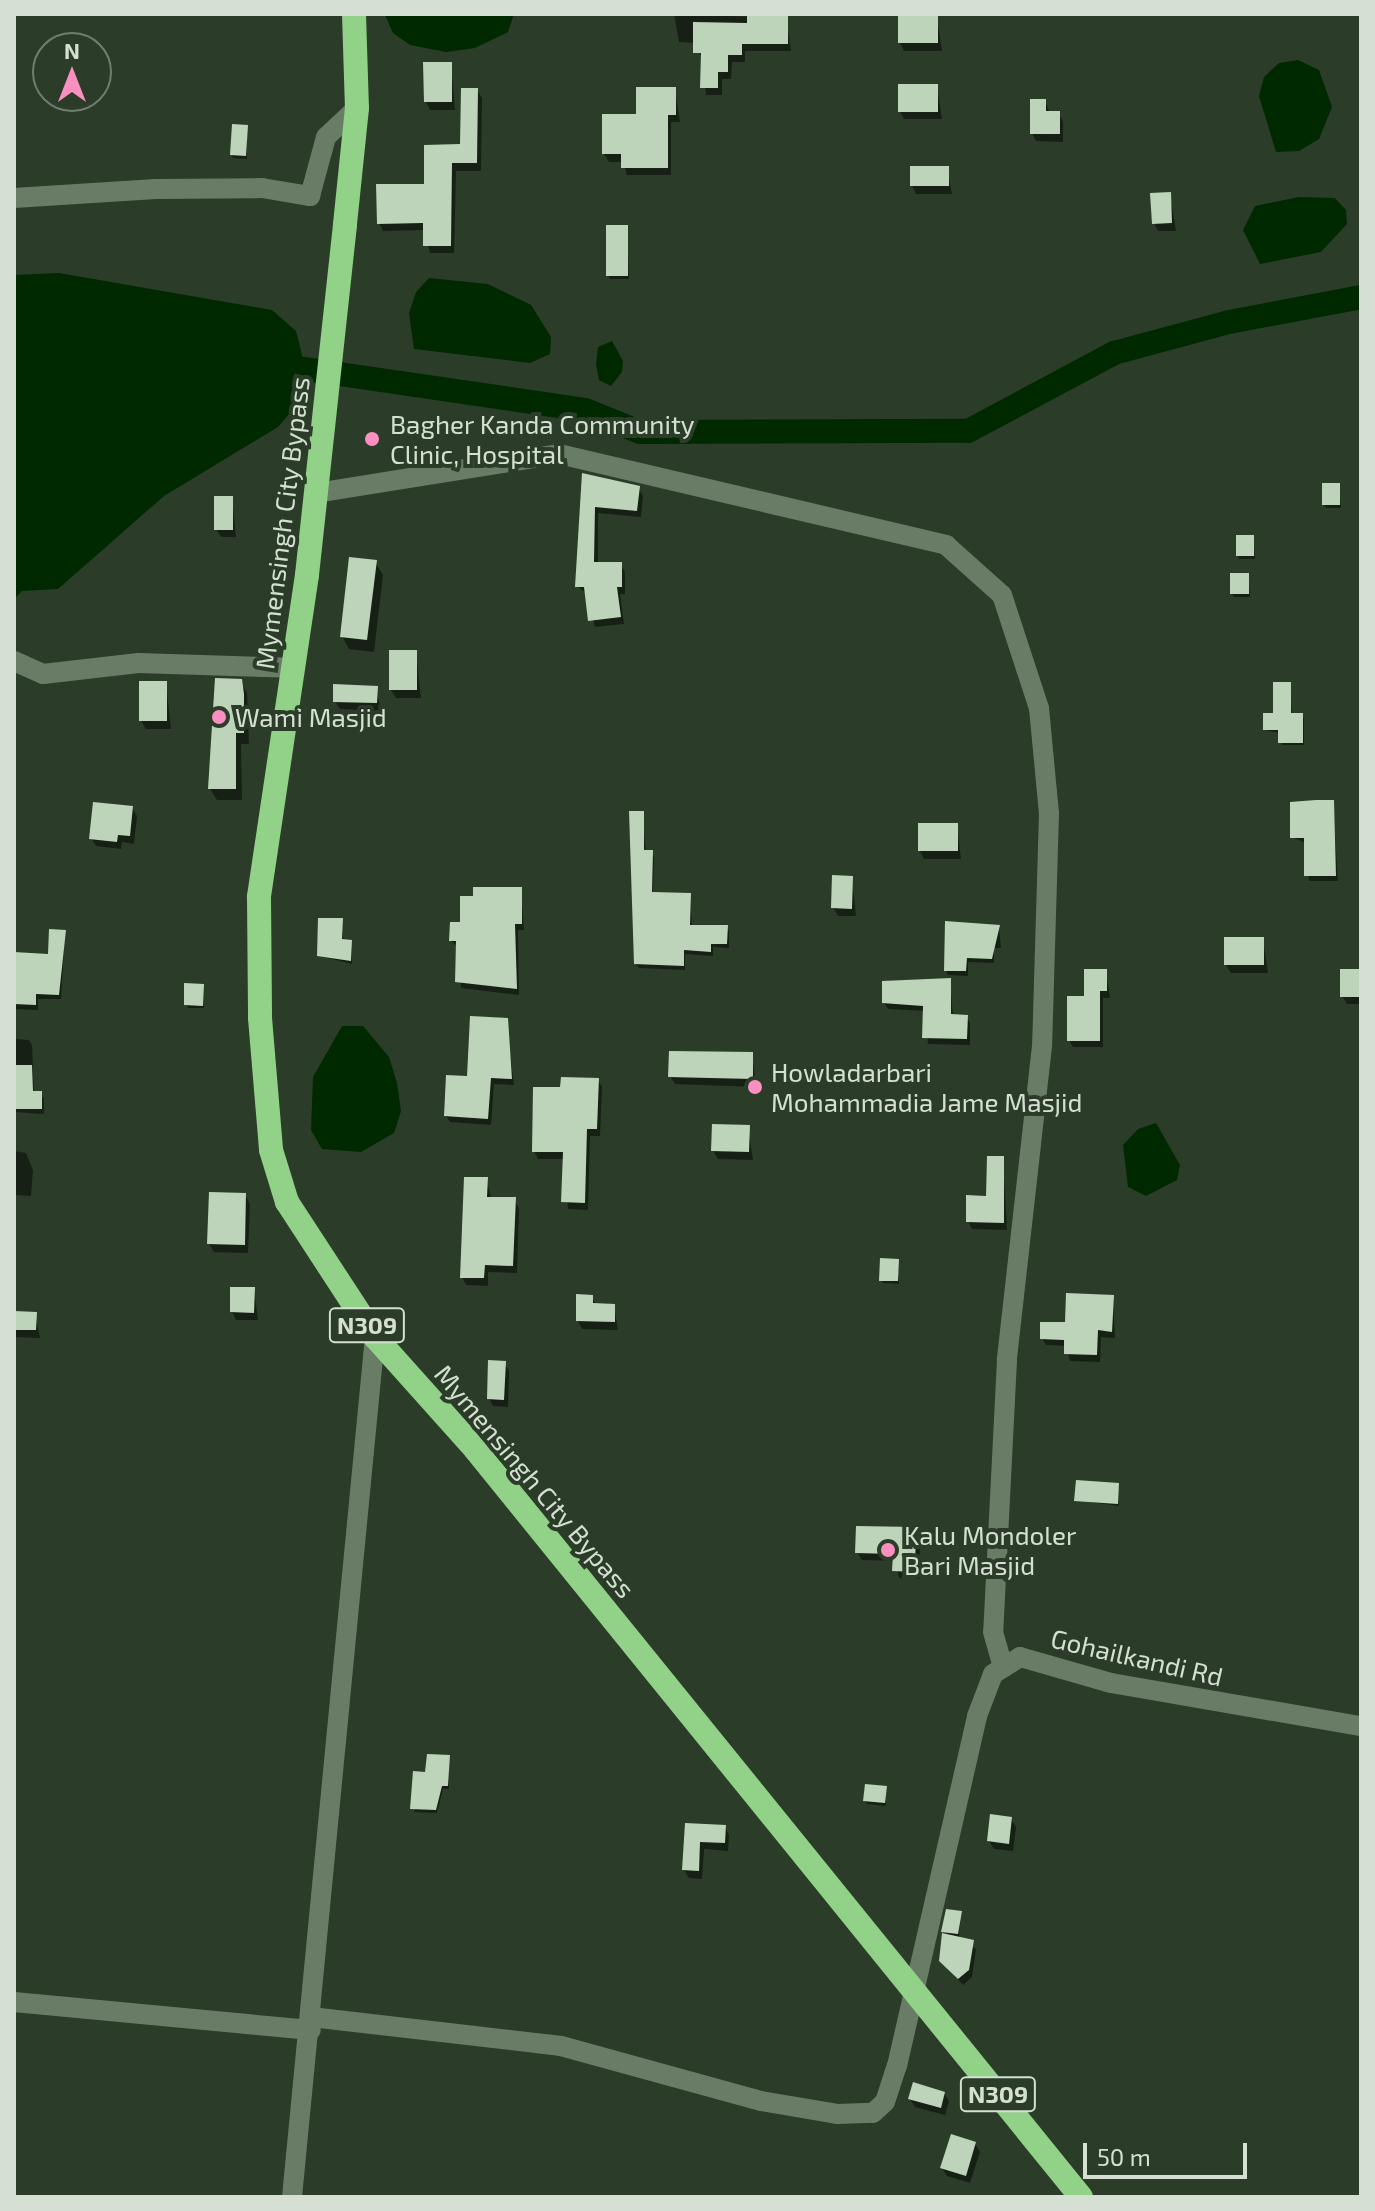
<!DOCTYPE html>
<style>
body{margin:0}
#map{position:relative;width:1375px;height:2211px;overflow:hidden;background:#2b3d29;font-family:"Exo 2",sans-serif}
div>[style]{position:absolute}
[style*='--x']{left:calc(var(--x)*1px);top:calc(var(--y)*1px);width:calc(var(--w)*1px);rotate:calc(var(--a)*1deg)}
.water>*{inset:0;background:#002900}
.shadow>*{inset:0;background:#0007}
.canal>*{height:24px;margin:-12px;padding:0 12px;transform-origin:12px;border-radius:12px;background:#002900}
.building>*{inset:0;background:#bed4ba}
.minor>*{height:20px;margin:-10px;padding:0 10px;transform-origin:10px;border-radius:10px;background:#697d66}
.highway>*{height:24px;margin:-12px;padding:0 12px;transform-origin:12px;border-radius:12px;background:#92d188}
.dots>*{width:22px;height:22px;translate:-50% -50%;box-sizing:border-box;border:4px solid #2b3d29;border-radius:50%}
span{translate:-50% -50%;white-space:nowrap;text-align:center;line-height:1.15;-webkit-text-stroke:8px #2b3d29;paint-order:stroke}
.shield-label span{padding:2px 6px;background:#2b3d29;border:2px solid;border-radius:6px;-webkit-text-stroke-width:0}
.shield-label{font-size:24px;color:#d5e0d3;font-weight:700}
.poi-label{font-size:26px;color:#d5e0d3}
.left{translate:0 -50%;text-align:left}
.street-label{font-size:26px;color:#d5e0d3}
.frame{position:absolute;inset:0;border:16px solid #d5e0d3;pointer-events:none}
.north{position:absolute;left:32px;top:32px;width:80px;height:80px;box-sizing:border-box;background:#2b3d29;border:2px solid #6f7e6d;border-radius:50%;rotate:0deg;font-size:22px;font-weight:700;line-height:32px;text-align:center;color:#d5e0d3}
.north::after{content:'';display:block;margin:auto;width:28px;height:36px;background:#fc8fc2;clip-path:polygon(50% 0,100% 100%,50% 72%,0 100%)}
.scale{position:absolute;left:1083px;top:2143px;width:164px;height:36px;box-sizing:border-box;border:4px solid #d5e0d3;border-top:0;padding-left:10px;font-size:24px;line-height:28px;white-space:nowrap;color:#d5e0d3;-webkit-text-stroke:6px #2b3d29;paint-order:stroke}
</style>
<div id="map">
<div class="water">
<i style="clip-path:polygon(514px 14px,508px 32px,475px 48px,446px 52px,410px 45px,393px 33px,385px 15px)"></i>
<i style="clip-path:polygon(1298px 60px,1319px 70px,1332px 107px,1319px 139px,1299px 151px,1276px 152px,1259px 96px,1264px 77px,1279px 63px)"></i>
<i style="clip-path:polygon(1299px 197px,1335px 198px,1346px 210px,1347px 224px,1321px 252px,1260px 264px,1243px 230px,1255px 206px)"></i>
<i style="clip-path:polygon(59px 273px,272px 310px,296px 331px,302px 355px,295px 407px,278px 427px,164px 496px,58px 589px,22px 591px,14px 599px,14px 275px)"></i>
<i style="clip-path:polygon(429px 278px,488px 284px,531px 305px,551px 337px,550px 354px,530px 363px,414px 349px,409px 313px,416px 292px)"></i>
<i style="clip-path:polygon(612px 341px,623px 361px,622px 372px,611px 386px,599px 380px,596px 365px,598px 347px)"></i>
<i style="clip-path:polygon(342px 1026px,363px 1026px,389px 1057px,397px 1083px,401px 1111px,394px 1133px,361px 1152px,322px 1149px,311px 1130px,313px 1077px)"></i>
<i style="clip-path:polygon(1156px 1123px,1180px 1165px,1177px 1180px,1146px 1196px,1128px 1187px,1123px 1145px,1138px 1129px)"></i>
</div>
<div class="shadow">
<i style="clip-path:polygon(674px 14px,786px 18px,791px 51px,745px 51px,745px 62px,732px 62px,731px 79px,722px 79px,722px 95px,706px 95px,703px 60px,695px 43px,679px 42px)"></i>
<i style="clip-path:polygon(937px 17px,942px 51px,904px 51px,900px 43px)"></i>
<i style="clip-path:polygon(451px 64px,455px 110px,430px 110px,426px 102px)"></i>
<i style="clip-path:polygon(937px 86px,942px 119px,904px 119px,900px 111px)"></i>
<i style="clip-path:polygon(675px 89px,680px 122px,671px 122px,671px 175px,627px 175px,623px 162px,609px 162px,604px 154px,638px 116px)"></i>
<i style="clip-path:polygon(477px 90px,482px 98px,481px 171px,456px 171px,454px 253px,430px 253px,425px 230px,383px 231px,379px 223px,426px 186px,462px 146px)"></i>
<i style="clip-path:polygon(1045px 101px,1050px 113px,1059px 113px,1063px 122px,1063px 142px,1036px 141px,1032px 133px)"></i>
<i style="clip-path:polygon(247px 127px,247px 159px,233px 158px,232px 155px)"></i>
<i style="clip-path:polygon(947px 168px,952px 194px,916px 194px,912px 186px)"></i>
<i style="clip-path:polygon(1170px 194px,1176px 231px,1158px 231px,1154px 223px)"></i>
<i style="clip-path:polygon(627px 227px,629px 279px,610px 279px,608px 275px)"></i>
<i style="clip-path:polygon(584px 475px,638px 488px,643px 496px,641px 517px,598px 513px,598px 564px,620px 564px,625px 572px,625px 594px,620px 594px,624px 624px,595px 627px,587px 594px,577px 586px)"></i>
<i style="clip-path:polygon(1339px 485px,1341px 508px,1326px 508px,1324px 504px)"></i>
<i style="clip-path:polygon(232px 498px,236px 537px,221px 537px,216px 529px)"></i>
<i style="clip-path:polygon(1253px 537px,1255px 559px,1239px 559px,1238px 556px)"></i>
<i style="clip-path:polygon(375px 562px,383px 575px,374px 652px,349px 649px,342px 636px)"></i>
<i style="clip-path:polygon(1248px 575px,1250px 597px,1234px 597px,1232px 594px)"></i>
<i style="clip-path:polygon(416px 652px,421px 698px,396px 698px,391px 690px)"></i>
<i style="clip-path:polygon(240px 681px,247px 693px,249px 744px,241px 744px,242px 800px,217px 800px,210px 789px)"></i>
<i style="clip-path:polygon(166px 683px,171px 729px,146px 729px,141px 721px)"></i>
<i style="clip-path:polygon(1290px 684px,1292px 715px,1304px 718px,1304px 745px,1282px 745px,1280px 733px,1265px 730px)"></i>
<i style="clip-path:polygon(376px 688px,381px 711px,340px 709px,335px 701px)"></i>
<i style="clip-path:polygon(1333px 802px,1338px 881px,1309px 881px,1306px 843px,1292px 837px)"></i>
<i style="clip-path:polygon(132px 808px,137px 816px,134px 844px,122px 842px,121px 849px,96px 846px,91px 838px)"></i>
<i style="clip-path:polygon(642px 813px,646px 852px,654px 857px,653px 894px,690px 895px,692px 927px,727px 927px,729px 931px,729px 948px,713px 947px,713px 956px,685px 954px,685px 970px,639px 968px,636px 964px)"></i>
<i style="clip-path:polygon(957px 825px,961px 859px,924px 859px,920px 851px)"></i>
<i style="clip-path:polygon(852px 878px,856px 916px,838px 916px,833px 907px)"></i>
<i style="clip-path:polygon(521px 889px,524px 930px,518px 930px,519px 995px,461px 988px,458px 947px,451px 941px,475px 898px)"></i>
<i style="clip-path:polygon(342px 920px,343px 941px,352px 945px,352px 964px,319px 956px)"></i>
<i style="clip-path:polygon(999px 927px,1001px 948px,994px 948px,994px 963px,968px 962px,968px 976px,948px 975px,946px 970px)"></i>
<i style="clip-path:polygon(65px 932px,61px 999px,38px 999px,38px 1010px,14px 1009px,14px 961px,50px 956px)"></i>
<i style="clip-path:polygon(1263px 939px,1268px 973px,1231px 973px,1226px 965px)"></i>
<i style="clip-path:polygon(1106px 971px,1110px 998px,1103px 998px,1103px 1047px,1073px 1047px,1069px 1040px,1086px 998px)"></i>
<i style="clip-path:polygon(1361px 971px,1361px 1004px,1347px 1004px,1342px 996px)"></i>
<i style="clip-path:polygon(950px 980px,953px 1016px,967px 1017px,970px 1023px,970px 1045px,928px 1044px,925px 1011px,888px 1009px,884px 1003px)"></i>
<i style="clip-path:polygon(203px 986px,204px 1008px,188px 1008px,186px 1004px)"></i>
<i style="clip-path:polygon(506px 1020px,514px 1085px,494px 1084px,491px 1125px,450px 1122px,446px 1116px)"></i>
<i style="clip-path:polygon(14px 1039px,29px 1040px,32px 1045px,34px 1093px,44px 1098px,44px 1114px,14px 1112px)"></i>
<i style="clip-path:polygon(752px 1054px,756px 1087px,675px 1084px,670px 1076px)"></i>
<i style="clip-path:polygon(598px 1080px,602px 1087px,600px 1136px,590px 1136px,588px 1210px,568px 1209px,564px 1159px,538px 1159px,534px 1151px,562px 1089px)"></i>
<i style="clip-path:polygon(748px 1127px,753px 1160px,718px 1159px,713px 1151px)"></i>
<i style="clip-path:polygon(14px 1151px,26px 1153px,33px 1170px,31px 1196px,14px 1195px,14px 1203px)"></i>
<i style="clip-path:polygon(1003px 1158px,1007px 1230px,972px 1229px,968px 1221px,988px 1198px)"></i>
<i style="clip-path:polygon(487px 1179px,491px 1199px,514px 1199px,519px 1208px,517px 1273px,488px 1272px,488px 1286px,466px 1285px,462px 1277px)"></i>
<i style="clip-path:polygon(245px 1195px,250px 1204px,248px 1253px,214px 1252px,209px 1244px)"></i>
<i style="clip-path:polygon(897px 1261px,899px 1284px,883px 1283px,881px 1280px)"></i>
<i style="clip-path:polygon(254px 1289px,258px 1320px,236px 1320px,232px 1312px)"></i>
<i style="clip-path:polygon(1113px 1296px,1115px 1338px,1101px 1337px,1100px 1362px,1070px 1361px,1066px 1346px,1046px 1345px,1042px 1338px)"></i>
<i style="clip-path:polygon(592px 1297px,596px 1305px,614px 1306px,618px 1330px,582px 1329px,578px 1321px)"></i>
<i style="clip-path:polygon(14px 1313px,35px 1314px,40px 1338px,14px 1337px)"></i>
<i style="clip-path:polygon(504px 1363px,509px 1371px,508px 1407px,493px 1406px,489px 1398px)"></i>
<i style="clip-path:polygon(1117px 1485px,1119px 1506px,1076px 1500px)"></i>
<i style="clip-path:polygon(915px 1529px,920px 1537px,919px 1579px,899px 1578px,895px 1561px,862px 1560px,857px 1552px)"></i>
<i style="clip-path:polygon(449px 1757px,449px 1789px,443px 1789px,437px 1813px,414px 1812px,427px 1774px)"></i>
<i style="clip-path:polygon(885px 1788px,886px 1806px,867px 1804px,865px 1801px)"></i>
<i style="clip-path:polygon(1011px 1819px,1016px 1827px,1013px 1851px,994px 1849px,989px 1841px)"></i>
<i style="clip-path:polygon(687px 1825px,725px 1827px,729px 1835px,728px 1851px,704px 1849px,702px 1879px,689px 1878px,684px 1870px)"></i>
<i style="clip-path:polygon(960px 1913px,959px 1939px,976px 1949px,972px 1977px,963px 1985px,941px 1961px,943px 1931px)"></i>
<i style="clip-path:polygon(944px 2093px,949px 2101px,945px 2115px,915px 2107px,910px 2099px)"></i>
<i style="clip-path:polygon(975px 2144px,980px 2152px,970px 2183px,947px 2176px,942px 2168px)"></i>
</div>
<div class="canal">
<i style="--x:271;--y:364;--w:317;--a:8.3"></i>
<i style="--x:585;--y:410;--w:59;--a:21.8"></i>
<i style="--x:640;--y:432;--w:328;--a:-0.2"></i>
<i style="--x:968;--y:431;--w:166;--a:-28.1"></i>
<i style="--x:1114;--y:353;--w:119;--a:-15.1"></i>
<i style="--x:1229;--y:322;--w:134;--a:-10.7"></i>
</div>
<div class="building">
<i style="clip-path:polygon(898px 15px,938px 15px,938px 43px,898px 43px)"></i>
<i style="clip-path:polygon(747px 16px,788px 16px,788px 44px,742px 44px,742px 55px,728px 55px,728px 72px,718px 72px,718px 88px,700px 88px,701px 53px,693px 53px,693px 22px,747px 23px)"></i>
<i style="clip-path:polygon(423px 62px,452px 62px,452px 102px,424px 102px)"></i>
<i style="clip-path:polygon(898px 84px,938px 84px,938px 112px,898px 112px)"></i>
<i style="clip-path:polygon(636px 87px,676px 87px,676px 115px,668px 115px,668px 168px,621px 168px,621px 154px,602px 154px,602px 114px,636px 114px)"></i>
<i style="clip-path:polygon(461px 88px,478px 88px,477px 163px,452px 163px,451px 246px,423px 246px,423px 223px,377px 224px,376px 184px,424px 184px,424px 145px,460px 144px)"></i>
<i style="clip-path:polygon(1030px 99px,1046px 99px,1046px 111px,1060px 111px,1060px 134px,1030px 134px)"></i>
<i style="clip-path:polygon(232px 124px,248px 125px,246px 156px,230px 155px)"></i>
<i style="clip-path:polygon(910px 166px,949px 166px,949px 186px,910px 186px)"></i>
<i style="clip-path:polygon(1171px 192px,1172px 223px,1152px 224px,1150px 193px)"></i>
<i style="clip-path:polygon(606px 225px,628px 225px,628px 276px,606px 276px)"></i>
<i style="clip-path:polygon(582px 473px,640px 486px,637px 511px,595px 507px,594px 562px,622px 562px,622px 587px,617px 587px,621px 617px,588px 621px,584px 587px,575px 587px)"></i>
<i style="clip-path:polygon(1322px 483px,1340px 483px,1340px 505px,1322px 505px)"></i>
<i style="clip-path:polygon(214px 496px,233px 496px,233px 530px,214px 530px)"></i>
<i style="clip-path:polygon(1236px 535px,1254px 535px,1254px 556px,1236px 556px)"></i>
<i style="clip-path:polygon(349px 557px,377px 560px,367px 640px,340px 637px)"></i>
<i style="clip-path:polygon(1230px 573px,1249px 573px,1249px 594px,1230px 594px)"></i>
<i style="clip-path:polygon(389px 650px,417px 650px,417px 690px,389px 690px)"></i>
<i style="clip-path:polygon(215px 678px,242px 679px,244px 694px,244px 733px,236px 733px,236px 789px,208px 789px)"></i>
<i style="clip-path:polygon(139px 681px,167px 681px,167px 721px,139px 721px)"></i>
<i style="clip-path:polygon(1273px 682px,1291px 682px,1291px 713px,1303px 713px,1303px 743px,1278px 743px,1278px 730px,1263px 730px,1263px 713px,1273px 713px)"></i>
<i style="clip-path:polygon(333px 684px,378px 686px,377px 703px,333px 702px)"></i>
<i style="clip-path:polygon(1316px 800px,1334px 800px,1336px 876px,1304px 876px,1304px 838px,1290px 838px,1290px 802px)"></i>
<i style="clip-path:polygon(93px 802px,133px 806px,130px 836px,118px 835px,117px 842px,89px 839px)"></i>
<i style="clip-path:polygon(629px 811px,644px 811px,644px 850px,653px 850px,652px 892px,691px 893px,690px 925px,728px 925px,727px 944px,711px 944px,711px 952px,684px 950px,684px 966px,634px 964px)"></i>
<i style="clip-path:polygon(918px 823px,958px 823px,958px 851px,918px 851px)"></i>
<i style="clip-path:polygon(832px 875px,853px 876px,852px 909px,831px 908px)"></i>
<i style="clip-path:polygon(473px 887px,522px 887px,522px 924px,515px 924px,517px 989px,455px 982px,456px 941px,449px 941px,450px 922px,460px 922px,460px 896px,473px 896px)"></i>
<i style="clip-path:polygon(318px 918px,343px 918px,342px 939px,352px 940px,351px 961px,317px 956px)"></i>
<i style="clip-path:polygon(945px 921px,1000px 925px,992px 959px,967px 958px,966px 971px,944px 971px)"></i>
<i style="clip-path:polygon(49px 929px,66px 930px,59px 995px,36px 994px,36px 1005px,14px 1004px,14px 952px,48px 954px)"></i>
<i style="clip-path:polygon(1224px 937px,1264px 937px,1264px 965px,1224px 965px)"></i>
<i style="clip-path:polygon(1084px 969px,1107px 969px,1107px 991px,1100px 991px,1100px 1041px,1067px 1041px,1067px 996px,1084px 996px)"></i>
<i style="clip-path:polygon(1340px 969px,1361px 969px,1361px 997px,1340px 997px)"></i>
<i style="clip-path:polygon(951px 978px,951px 1014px,968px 1015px,967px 1039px,922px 1038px,923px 1006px,882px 1003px,882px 981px)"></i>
<i style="clip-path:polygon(184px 983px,204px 984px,203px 1006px,184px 1005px)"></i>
<i style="clip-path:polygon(470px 1016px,508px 1018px,512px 1079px,491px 1078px,488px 1119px,444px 1116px,446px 1075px,467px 1076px)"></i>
<i style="clip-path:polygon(669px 1051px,753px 1052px,753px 1079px,668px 1077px)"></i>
<i style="clip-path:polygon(14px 1065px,32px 1065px,33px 1091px,42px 1091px,42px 1109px,14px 1109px)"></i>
<i style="clip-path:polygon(561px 1077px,599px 1078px,597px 1129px,587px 1129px,585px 1203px,561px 1202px,563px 1152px,532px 1152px,533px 1087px,560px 1087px)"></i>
<i style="clip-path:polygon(712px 1124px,750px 1125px,749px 1152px,711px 1151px)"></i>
<i style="clip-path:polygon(987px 1156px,1004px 1156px,1004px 1223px,966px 1222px,966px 1195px,986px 1196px)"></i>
<i style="clip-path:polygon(464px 1177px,488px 1177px,487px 1197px,516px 1197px,513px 1266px,485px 1265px,484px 1278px,460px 1278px)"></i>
<i style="clip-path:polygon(209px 1192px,246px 1193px,245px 1245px,207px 1244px)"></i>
<i style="clip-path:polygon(880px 1258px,899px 1259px,898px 1281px,879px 1281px)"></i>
<i style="clip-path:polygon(230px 1287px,255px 1287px,254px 1313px,230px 1312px)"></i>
<i style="clip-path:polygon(1066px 1293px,1114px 1295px,1112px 1332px,1098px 1330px,1097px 1355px,1064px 1354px,1064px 1340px,1040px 1339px,1040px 1322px,1065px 1322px)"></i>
<i style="clip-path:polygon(576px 1294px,593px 1295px,593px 1303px,615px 1304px,615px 1322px,576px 1321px)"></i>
<i style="clip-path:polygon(14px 1311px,37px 1312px,36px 1330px,14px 1330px)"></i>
<i style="clip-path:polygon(488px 1360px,506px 1361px,504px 1400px,487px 1399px)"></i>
<i style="clip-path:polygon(1076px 1480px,1119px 1483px,1118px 1504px,1074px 1501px)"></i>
<i style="clip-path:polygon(856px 1526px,916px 1527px,915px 1572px,892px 1571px,893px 1554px,855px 1553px)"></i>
<i style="clip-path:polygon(427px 1754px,450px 1755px,448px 1786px,442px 1786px,436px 1810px,410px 1809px,413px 1771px,425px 1772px)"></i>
<i style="clip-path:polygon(865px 1784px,887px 1786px,885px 1803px,863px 1801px)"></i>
<i style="clip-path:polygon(990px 1814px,1012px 1817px,1009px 1844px,987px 1841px)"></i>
<i style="clip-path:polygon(685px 1823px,726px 1825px,725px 1843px,700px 1842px,699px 1871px,682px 1870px)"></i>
<i style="clip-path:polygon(946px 1909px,962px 1911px,958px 1934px,941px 1932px)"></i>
<i style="clip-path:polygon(942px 1933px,974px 1940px,969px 1970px,958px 1979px,939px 1961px)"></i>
<i style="clip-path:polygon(913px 2082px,945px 2092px,941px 2108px,908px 2099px)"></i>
<i style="clip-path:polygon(951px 2134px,976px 2142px,966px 2176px,940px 2168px)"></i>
</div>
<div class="minor">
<i style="--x:14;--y:198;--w:142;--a:-3.6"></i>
<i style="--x:156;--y:189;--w:106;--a:-0.5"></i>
<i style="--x:262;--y:188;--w:49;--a:9.5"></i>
<i style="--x:310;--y:196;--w:61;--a:-74.8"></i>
<i style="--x:326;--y:137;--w:42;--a:-43.1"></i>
<i style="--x:316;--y:493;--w:246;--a:-9.1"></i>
<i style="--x:559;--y:454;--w:398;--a:13.2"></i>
<i style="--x:946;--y:545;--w:75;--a:41.8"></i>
<i style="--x:1002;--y:595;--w:119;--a:71.9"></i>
<i style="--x:1039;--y:708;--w:105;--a:84.6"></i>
<i style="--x:1049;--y:813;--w:233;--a:91.7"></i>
<i style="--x:1042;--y:1046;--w:316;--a:96.4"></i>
<i style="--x:1007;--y:1360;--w:272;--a:92.9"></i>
<i style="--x:993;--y:1632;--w:37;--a:74"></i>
<i style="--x:14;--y:661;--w:32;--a:24"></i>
<i style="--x:43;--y:674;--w:96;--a:-6.6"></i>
<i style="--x:138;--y:663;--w:155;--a:1.8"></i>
<i style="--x:14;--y:2002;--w:298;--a:5.4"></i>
<i style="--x:311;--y:2017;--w:252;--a:6.6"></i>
<i style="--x:561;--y:2046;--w:207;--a:15.4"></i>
<i style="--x:761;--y:2101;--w:77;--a:9.7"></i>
<i style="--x:837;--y:2114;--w:36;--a:-2"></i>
<i style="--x:873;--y:2113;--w:16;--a:-43"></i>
<i style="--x:885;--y:2102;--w:38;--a:-72"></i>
<i style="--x:897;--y:2066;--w:359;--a:-77.1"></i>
<i style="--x:977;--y:1716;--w:45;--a:-69.1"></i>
<i style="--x:993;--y:1674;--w:32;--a:-32"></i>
<i style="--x:1020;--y:1657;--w:95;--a:15.9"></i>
<i style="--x:1111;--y:1683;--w:254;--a:9.8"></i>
<i style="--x:292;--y:2197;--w:864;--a:-84.49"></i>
</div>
<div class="highway">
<i style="--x:354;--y:14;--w:94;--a:88.2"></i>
<i style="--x:357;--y:108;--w:118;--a:95.9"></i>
<i style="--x:345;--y:225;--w:352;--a:96.2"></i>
<i style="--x:307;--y:575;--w:326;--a:98.5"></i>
<i style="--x:259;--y:897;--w:121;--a:89.5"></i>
<i style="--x:260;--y:1018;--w:132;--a:85.2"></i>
<i style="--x:271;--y:1150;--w:54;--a:72.9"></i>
<i style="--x:287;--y:1202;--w:161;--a:56.9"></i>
<i style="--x:375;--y:1337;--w:150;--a:48.2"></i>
<i style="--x:475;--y:1449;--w:963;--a:50.99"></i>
</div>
<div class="dots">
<i style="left:372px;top:439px;background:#fc8fc2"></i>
<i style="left:219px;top:717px;background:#fc8fc2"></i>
<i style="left:755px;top:1087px;background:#fc8fc2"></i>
<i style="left:888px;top:1550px;background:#fc8fc2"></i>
</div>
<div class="shield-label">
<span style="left:367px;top:1325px">N309</span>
<span style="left:998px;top:2094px">N309</span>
</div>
<div class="poi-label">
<span class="left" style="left:390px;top:439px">Bagher Kanda Community<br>Clinic, Hospital</span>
<span class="left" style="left:235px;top:717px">Wami Masjid</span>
<span class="left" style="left:771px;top:1087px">Howladarbari<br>Mohammadia Jame Masjid</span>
<span class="left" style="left:904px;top:1550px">Kalu Mondoler<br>Bari Masjid</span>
</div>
<div class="street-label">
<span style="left:282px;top:523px;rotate:-83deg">Mymensingh City Bypass</span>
<span style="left:535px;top:1481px;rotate:50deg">Mymensingh City Bypass</span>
<span style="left:1137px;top:1657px;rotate:13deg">Gohailkandi Rd</span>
</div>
<div class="frame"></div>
<div class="north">N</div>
<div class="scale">50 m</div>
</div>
